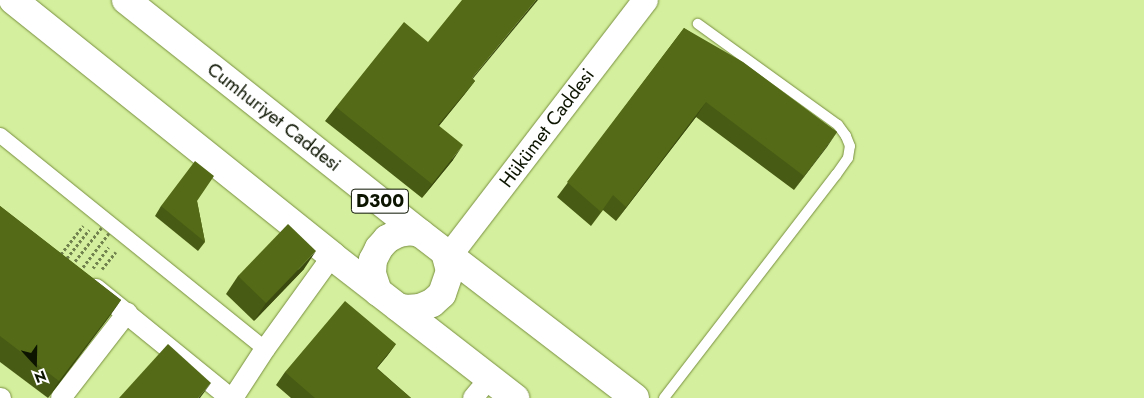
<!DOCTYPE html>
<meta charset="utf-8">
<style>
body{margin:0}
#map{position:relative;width:1144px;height:398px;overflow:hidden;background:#d4ef9d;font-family:Jost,sans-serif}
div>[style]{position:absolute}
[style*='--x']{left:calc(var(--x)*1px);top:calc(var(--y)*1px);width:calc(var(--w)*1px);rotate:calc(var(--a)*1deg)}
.path>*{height:3px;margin-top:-1.5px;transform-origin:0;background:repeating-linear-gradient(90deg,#71824f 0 2.5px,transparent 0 5px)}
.roads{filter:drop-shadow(0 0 1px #778e3f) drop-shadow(0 0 1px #778e3f)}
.service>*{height:10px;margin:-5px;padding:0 5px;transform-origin:5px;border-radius:5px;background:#fff}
.pedestrian>*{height:15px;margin:-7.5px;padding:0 7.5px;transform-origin:7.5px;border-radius:7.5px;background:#fff}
.minor>*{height:20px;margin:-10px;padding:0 10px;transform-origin:10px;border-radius:10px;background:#fff}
.tertiary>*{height:25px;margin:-12.5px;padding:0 12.5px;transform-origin:12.5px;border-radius:12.5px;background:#fff}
.trunk>*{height:28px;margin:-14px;padding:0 14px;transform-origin:14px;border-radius:14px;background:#fff}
.path-bridge>*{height:3px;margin-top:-1.5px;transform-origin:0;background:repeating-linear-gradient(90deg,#71824f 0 2.5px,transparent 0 5px)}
.wall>*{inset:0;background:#485b14}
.shaded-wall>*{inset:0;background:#3b4a10}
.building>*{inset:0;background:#546a17}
span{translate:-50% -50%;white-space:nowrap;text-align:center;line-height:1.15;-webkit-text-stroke:4.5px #fff;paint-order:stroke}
.shield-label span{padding:1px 4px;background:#fff;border:1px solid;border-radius:4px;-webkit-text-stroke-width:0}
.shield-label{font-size:18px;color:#0c1400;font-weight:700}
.street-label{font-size:19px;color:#0c1400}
.north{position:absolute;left:10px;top:338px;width:50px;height:50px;-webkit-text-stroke:4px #fff;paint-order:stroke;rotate:159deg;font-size:14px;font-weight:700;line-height:20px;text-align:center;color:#0c1400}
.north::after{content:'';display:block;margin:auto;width:18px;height:22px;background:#0c1400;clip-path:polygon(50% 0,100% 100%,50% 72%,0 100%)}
</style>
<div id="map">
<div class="path">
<i style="--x:61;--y:254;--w:36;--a:-52"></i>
<i style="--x:67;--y:258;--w:36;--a:-52"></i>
<i style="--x:93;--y:268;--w:26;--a:-53"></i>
<i style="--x:102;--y:269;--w:22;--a:-51"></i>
</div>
<div class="roads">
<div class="service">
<i style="--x:664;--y:398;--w:282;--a:-52.4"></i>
<i style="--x:836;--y:175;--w:21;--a:-55"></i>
<i style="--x:848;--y:158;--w:12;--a:-81"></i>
<i style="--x:850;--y:146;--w:11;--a:-112"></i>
<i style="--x:846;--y:136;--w:14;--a:-126"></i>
<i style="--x:838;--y:125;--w:173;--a:-144.2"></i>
</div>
<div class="pedestrian">
<i style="--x:0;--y:135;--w:341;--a:38.9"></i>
</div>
<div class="minor">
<i style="--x:96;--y:289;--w:173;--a:39.1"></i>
<i style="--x:0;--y:398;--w:1;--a:0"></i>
<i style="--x:61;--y:398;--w:108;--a:-52.2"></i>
<i style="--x:233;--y:398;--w:59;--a:-56.9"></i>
<i style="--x:265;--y:349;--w:115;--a:-54.2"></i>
<i style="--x:473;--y:398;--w:26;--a:-50"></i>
</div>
<div class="tertiary">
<i style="--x:449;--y:255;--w:322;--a:-52.5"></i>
</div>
<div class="trunk">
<i style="--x:13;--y:0;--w:409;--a:38.7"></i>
<i style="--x:332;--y:256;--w:232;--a:37.8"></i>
<i style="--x:126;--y:0;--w:375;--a:38.4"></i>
<i style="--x:420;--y:233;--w:271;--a:37.5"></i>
<i style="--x:378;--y:292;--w:20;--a:-108"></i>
<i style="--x:372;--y:273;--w:13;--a:-86"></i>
<i style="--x:373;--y:260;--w:13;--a:-63"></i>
<i style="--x:379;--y:248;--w:12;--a:-48"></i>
<i style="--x:387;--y:239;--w:13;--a:-27"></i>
<i style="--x:399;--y:233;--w:12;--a:-9"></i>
<i style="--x:411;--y:231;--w:9;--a:13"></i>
<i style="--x:398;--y:307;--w:8;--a:14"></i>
<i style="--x:406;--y:309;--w:14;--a:-4"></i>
<i style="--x:420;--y:308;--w:13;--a:-23"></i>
<i style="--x:432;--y:303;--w:13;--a:-42"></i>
<i style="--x:442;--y:294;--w:24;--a:-71"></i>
<i style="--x:450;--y:271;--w:20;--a:-105"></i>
</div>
</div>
<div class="path-bridge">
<i style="--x:72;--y:265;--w:48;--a:-51.7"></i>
<i style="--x:80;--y:271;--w:48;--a:-52.7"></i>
</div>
<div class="wall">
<i style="clip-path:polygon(684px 28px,837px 132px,794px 190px,696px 117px,616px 221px,603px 210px,591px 226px,557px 197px)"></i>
<i style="clip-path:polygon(473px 79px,475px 81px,464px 95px,439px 126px,453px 160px,422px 198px,325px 121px,336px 107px)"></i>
<i style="clip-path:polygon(197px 201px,205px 242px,198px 251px,155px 216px,161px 206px)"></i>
<i style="clip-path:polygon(0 206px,121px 300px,109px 317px,48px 398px,0 362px)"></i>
<i style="clip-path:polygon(304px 269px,254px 321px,226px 294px,238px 276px)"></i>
<i style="clip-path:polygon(396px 344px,387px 356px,377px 368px,411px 398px,291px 398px,276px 385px,285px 372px)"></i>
</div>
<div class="shaded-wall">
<i style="clip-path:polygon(536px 0,538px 0,461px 93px,472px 78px)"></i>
<i style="clip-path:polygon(475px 81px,464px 95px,428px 139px,438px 125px)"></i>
<i style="clip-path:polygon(706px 102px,696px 117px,616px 221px,626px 207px)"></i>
<i style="clip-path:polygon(837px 132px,827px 147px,794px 190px,804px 176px)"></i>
<i style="clip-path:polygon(463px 145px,453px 160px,422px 198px,432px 184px)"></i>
<i style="clip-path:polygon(316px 251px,304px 269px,254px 321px,266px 303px)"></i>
<i style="clip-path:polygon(121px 300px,109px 317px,48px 398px,59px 381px)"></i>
<i style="clip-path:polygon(396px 344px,387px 356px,367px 380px,376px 368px)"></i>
<i style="clip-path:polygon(211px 383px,200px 398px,198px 398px)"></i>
</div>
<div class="building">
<i style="clip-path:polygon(462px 0,536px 0,472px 78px,475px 81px,438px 125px,463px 145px,432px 184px,336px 107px,404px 22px,428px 42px)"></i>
<i style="clip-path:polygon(684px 28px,743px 62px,837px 132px,804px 176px,706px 102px,626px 207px,613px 195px,601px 212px,567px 182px)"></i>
<i style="clip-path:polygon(195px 161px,214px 176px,197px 201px,205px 242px,161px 206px)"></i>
<i style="clip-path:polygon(0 206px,121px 300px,59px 381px,0 336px)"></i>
<i style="clip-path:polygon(288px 224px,316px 251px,266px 303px,238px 276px)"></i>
<i style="clip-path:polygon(345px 301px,396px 344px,376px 368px,411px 398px,315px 398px,285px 372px)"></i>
<i style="clip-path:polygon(168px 344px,211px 383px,198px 398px,119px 398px)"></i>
</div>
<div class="shield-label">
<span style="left:380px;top:201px">D300</span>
</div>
<div class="street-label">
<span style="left:274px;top:117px;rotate:38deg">Cumhuriyet Caddesi</span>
<span style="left:547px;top:128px;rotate:-53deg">Hükümet Caddesi</span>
</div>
<div class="north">N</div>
</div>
